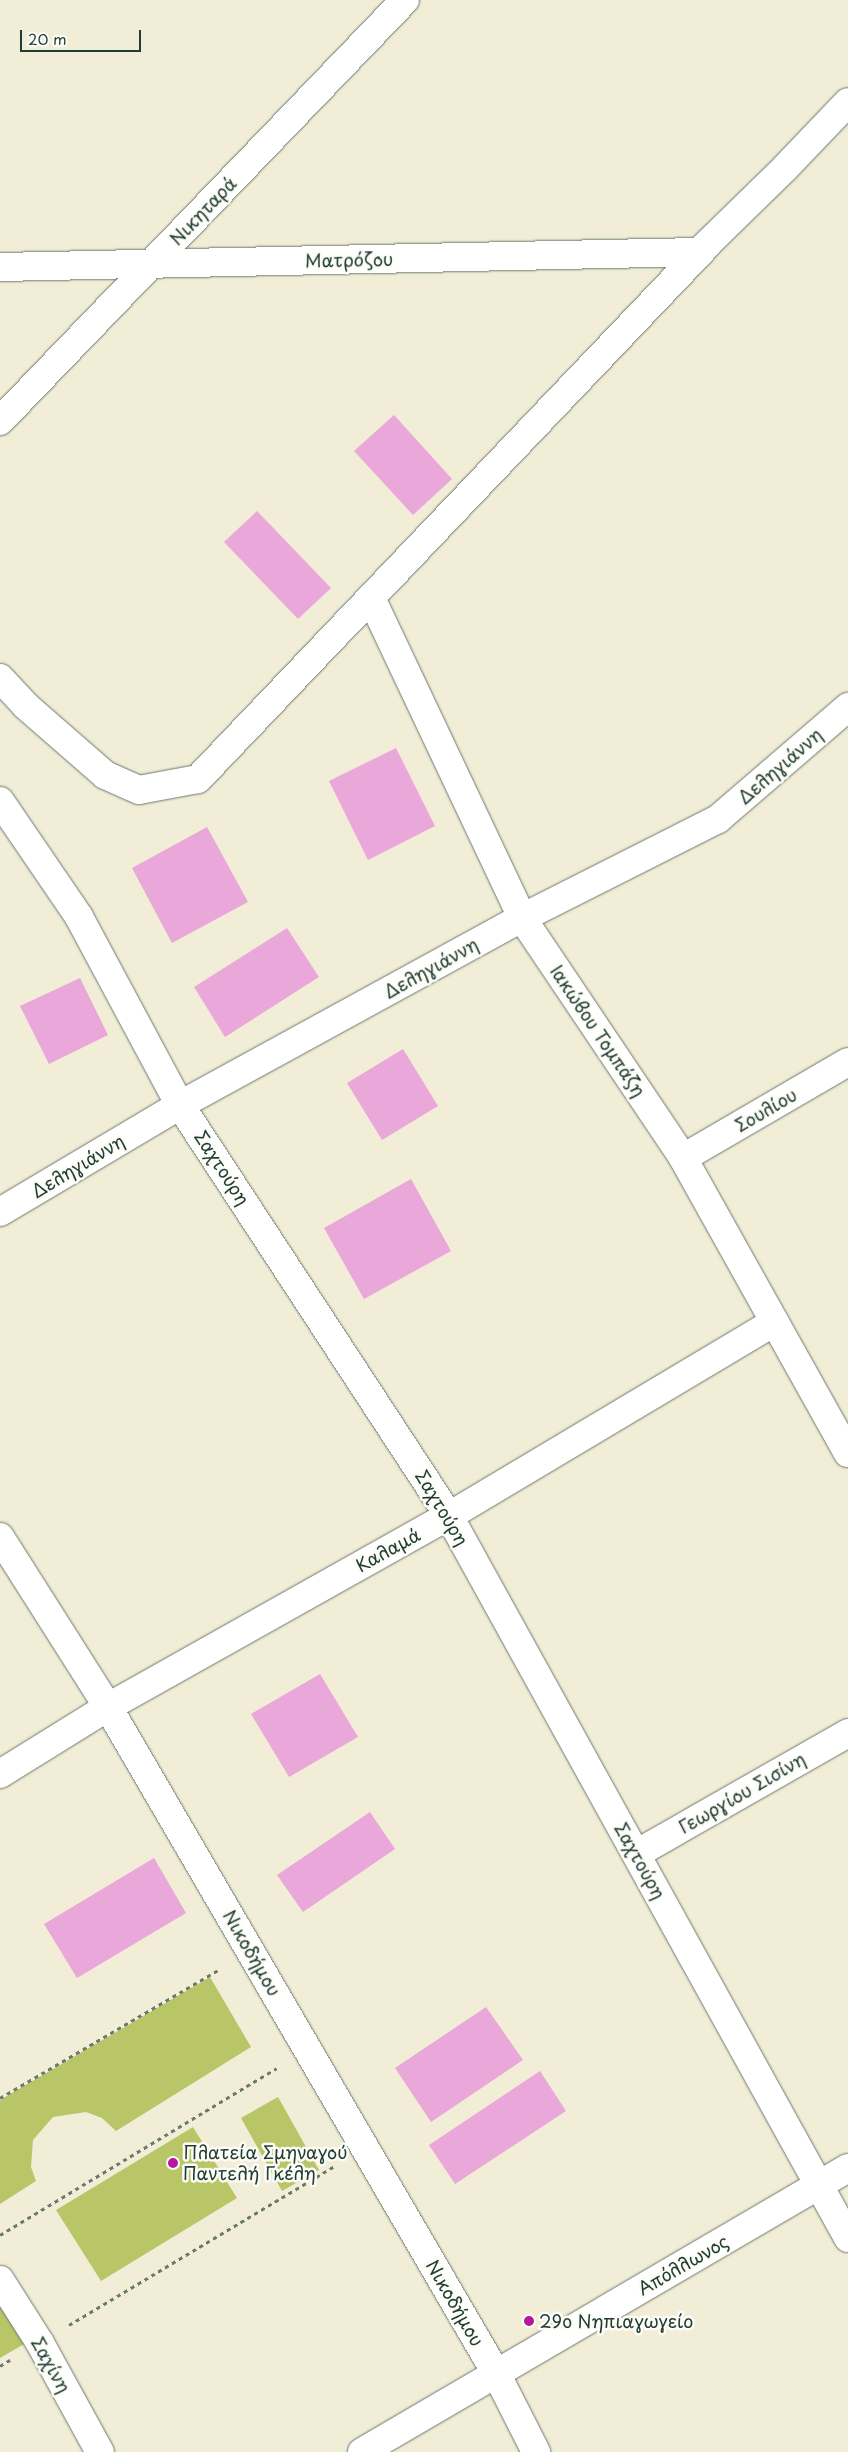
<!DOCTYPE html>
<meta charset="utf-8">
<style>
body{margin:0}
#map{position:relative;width:848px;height:2452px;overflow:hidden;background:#f2edd7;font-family:"Playpen Sans",sans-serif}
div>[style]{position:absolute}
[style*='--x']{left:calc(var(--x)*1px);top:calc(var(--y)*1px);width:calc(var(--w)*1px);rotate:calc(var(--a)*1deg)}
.green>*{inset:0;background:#b9c667}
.building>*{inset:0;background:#e9a7da}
.path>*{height:3px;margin-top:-1.5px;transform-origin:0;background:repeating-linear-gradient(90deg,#697b6d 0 4px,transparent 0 8px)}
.roads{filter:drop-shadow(0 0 1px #697b6d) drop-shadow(0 0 1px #697b6d)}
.minor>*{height:28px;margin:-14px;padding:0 14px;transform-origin:14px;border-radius:14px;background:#fff}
.dots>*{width:14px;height:14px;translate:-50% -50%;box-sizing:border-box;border:2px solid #fdfcf7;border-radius:50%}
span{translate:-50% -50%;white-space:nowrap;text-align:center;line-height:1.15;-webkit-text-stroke:5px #fdfcf7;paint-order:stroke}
.street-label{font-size:18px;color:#1f3d34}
.poi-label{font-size:18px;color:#1f3d34}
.left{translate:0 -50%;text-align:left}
.scale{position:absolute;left:20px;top:30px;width:121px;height:22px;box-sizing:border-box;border:2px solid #1f3d34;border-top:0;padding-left:6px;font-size:15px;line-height:18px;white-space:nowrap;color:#1f3d34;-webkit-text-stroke:4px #fdfcf7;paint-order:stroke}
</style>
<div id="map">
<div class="green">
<i style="clip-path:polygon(210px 1977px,251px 2047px,116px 2131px,102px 2118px,86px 2112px,53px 2117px,33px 2140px,31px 2167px,36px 2181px,0 2204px,0 2100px)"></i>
<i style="clip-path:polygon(278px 2097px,319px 2170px,282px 2191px,241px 2118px)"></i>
<i style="clip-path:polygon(193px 2127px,237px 2198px,101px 2281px,56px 2210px)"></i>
<i style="clip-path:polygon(0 2286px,31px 2340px,0 2358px)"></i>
</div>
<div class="building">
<i style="clip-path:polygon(394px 415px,452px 479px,413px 515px,354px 451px)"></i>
<i style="clip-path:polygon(257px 511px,331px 588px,298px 619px,224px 542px)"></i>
<i style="clip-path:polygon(396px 748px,435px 826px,368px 860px,329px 781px)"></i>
<i style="clip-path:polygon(207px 827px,248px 902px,172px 943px,132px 868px)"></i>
<i style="clip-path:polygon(287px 928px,319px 977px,225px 1037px,194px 987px)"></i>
<i style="clip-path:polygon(80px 978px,108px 1035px,49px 1064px,20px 1006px)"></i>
<i style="clip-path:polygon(403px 1049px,438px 1106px,382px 1140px,347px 1083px)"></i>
<i style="clip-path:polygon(411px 1179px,451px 1251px,364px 1299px,324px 1228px)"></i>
<i style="clip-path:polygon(320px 1674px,358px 1737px,289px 1777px,251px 1714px)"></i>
<i style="clip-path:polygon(370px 1812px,395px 1849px,303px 1912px,277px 1875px)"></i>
<i style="clip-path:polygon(154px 1858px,186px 1913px,77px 1978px,44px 1924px)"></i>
<i style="clip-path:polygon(486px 2007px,523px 2060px,431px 2122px,395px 2068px)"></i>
<i style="clip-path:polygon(540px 2071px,566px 2111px,455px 2184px,429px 2145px)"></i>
</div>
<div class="path">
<i style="--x:0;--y:2098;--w:255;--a:-30.4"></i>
<i style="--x:0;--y:2235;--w:323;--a:-31.1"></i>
<i style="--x:69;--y:2325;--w:311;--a:-30.9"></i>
<i style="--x:0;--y:2366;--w:12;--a:-31"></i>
</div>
<div class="roads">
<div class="minor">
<i style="--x:0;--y:267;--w:699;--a:-1.23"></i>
<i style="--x:699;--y:252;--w:120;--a:-44.3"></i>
<i style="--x:785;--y:168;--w:91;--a:-46.3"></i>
<i style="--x:0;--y:421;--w:584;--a:-46.11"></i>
<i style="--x:371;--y:598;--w:354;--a:64.7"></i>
<i style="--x:522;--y:918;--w:289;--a:56.1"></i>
<i style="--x:683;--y:1158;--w:338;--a:60.8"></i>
<i style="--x:0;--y:678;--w:38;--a:47"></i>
<i style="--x:26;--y:706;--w:105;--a:41.1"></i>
<i style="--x:105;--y:775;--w:37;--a:24"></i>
<i style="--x:139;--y:790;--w:60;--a:-10.6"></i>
<i style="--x:198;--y:779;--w:738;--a:-46.37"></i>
<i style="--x:0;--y:801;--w:140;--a:55.7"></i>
<i style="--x:79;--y:917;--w:213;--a:61.8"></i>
<i style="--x:180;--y:1105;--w:491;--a:56.8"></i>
<i style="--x:449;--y:1516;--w:825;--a:61.07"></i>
<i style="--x:683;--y:1158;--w:191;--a:-30.2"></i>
<i style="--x:0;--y:1212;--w:209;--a:-30.7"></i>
<i style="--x:180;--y:1105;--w:390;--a:-28.7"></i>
<i style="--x:522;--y:918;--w:220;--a:-26.8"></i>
<i style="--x:718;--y:819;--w:172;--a:-40.7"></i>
<i style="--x:0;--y:1537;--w:201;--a:57.6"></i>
<i style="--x:108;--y:1707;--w:771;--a:59.78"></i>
<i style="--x:496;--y:2373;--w:89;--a:63.1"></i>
<i style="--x:0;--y:1774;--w:127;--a:-31.8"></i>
<i style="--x:108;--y:1707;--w:391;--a:-29.3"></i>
<i style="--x:449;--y:1516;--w:379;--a:-30.8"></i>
<i style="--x:636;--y:1854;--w:244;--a:-29.7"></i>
<i style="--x:0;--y:2280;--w:75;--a:57.6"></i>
<i style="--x:40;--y:2343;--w:124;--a:61.2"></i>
<i style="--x:362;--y:2452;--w:563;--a:-30.3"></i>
</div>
</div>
<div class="dots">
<i style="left:173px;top:2163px;background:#b5179e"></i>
<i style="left:529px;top:2321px;background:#b5179e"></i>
</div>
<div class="street-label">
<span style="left:203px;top:211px;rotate:-46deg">Νικηταρά</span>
<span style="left:349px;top:260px;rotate:-1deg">Ματρόζου</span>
<span style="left:780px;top:766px;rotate:-41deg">Δεληγιάννη</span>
<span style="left:431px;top:968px;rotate:-29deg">Δεληγιάννη</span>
<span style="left:598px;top:1031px;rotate:56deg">Ιακώβου Τομπάζη</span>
<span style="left:766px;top:1110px;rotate:-30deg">Σουλίου</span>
<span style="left:78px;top:1166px;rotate:-31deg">Δεληγιάννη</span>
<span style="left:222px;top:1168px;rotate:57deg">Σαχτούρη</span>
<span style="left:442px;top:1508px;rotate:59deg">Σαχτούρη</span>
<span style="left:388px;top:1550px;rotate:-29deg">Καλαμά</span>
<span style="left:742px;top:1793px;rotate:-30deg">Γεωργίου Σισίνη</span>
<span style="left:640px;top:1861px;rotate:61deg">Σαχτούρη</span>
<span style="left:252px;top:1953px;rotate:60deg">Νικοδήμου</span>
<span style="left:683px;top:2265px;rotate:-30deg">Απόλλωνος</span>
<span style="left:455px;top:2303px;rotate:60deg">Νικοδήμου</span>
<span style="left:51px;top:2365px;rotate:61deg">Σαχίνη</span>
</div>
<div class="poi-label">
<span class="left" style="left:183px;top:2163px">Πλατεία Σμηναγού<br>Παντελή Γκέλη</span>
<span class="left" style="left:539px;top:2321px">29ο Νηπιαγωγείο</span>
</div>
<div class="scale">20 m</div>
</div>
